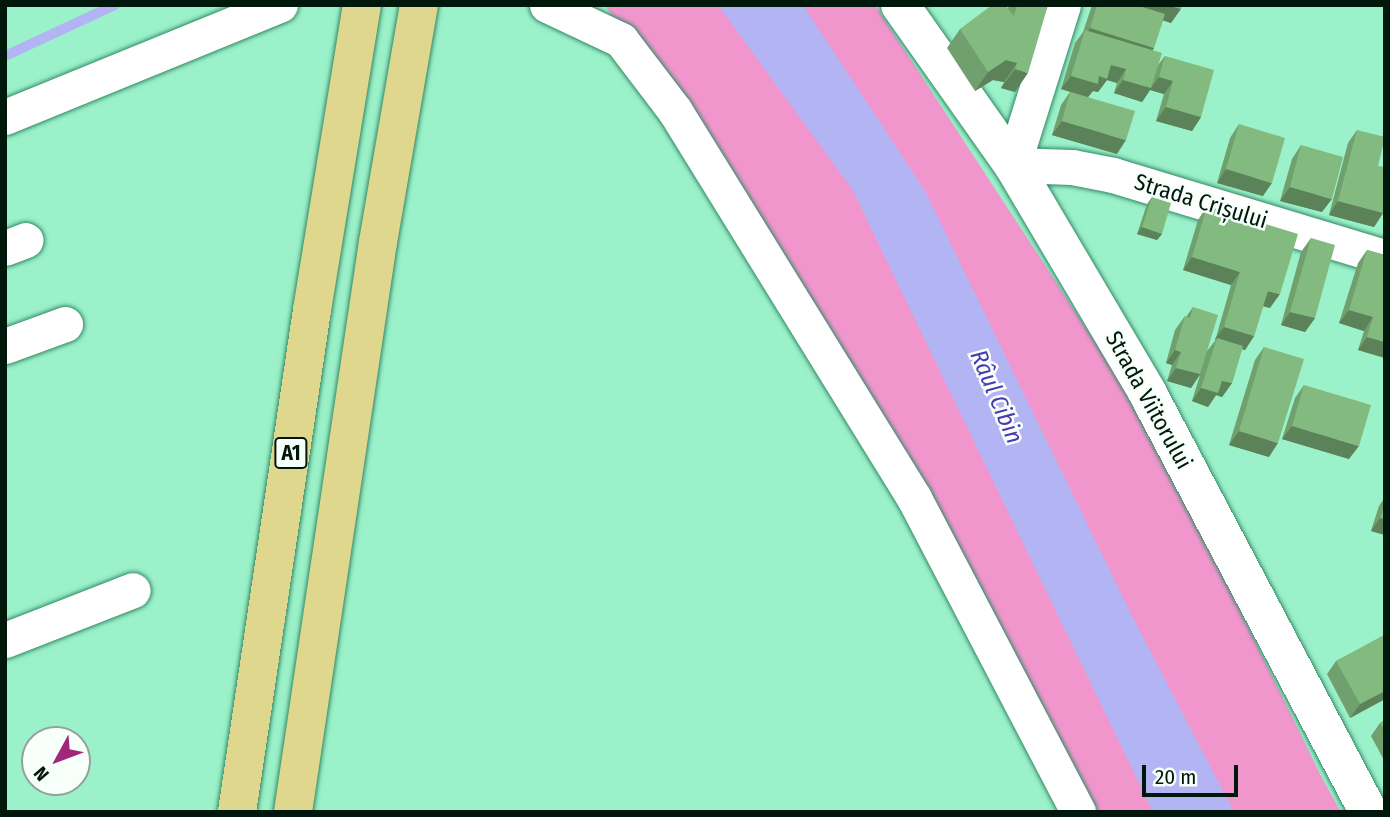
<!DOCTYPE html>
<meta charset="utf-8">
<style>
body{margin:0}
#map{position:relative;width:1390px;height:817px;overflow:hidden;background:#9bf1c9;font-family:"Fira Sans Condensed",sans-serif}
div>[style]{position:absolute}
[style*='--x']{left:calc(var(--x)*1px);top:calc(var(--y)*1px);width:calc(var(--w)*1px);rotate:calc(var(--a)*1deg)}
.green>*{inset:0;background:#f196cd}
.water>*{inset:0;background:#b3b4f4}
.stream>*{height:10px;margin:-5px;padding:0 5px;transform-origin:5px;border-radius:5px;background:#b3b4f4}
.roads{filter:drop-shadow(0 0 2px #318966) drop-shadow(0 0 2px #318966)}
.minor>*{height:35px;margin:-17.5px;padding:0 17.5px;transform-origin:17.5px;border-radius:17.5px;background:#fff}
.tertiary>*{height:38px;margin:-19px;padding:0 19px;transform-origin:19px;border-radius:19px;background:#fff}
.motorway>*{height:38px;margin:-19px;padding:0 19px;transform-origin:19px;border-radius:19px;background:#dfd78e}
.wall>*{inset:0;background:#70a06d}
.shaded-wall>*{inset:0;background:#5b8259}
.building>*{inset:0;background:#82ba7f}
span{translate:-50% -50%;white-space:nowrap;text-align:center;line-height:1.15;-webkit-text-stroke:5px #f7fffa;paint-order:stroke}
.shield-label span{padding:2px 5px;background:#f7fffa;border:2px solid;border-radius:5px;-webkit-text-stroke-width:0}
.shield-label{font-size:21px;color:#00170c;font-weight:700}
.street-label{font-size:23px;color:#00170c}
.water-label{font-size:24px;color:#4c39b0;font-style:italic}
.frame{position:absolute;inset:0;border:7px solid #00170c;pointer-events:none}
.north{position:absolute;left:21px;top:726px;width:70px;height:70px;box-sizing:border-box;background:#f7fffa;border:2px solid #94a29b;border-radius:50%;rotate:229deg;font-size:19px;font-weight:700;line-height:28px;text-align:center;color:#00170c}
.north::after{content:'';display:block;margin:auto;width:24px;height:32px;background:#a2277c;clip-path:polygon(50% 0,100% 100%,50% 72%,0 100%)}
.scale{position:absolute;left:1142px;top:765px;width:96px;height:32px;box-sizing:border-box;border:4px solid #00170c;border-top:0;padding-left:9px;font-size:21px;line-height:24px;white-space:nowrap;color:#00170c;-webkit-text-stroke:5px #f7fffa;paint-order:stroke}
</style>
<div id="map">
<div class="green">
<i style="clip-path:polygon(605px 5px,875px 5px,1150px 426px,1322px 778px,1341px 812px,1070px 812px,778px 287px)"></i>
</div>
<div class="water">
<i style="clip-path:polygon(718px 5px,803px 5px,925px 191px,1133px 618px,1234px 812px,1153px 812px,852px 189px)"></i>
</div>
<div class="stream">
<i style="--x:5;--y:56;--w:121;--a:-24.9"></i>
</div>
<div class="roads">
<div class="minor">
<i style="--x:547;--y:5;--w:82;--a:25.3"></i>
<i style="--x:621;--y:40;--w:89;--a:52.7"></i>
<i style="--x:675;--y:111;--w:455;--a:58.3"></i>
<i style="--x:914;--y:498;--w:354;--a:62.4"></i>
<i style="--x:1063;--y:5;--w:168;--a:107.4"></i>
<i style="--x:1013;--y:165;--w:59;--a:1.9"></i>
<i style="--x:1072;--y:167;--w:42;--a:11"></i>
<i style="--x:1113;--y:175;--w:284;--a:16.8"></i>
<i style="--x:5;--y:117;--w:297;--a:-22.2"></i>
<i style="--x:5;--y:248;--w:22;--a:-21"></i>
<i style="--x:5;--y:346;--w:64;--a:-20.1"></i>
<i style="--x:5;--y:640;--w:137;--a:-21.3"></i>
</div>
<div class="tertiary">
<i style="--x:900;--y:5;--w:196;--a:54.8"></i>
<i style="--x:1013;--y:165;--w:264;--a:59.4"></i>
<i style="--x:1147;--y:392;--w:475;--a:62.2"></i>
</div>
<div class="motorway">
<i style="--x:237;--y:812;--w:508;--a:-81.5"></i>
<i style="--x:312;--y:310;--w:309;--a:-80.7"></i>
<i style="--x:293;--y:812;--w:576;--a:-81.52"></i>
<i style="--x:378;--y:242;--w:241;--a:-80.2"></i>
</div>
</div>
<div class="wall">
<i style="clip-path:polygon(1009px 5px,1048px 5px,1015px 92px,1001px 88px,1004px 82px,993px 80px,975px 91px,947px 48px,960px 29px,1008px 9px)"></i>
<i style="clip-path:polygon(1092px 5px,1182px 5px,1171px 23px,1163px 20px,1153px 50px,1158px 65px,1165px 56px,1201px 117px,1192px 131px,1156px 121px,1164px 94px,1150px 90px,1142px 102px,1114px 93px,1117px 83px,1107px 80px,1098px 92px,1093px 91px,1088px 97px,1117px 154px,1052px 135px,1061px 105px,1070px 92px,1061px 89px,1075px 43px,1083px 32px)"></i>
<i style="clip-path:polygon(1239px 124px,1263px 196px,1217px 183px,1230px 138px)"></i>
<i style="clip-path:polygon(1357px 130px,1378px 166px,1383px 213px,1374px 227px,1329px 215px,1348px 143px)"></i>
<i style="clip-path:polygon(1301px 145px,1322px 212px,1280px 201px,1292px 159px)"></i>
<i style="clip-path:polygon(1152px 197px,1162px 234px,1157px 240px,1137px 234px,1147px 204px)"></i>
<i style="clip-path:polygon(1207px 206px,1270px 308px,1263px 306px,1254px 336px,1245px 350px,1242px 349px,1232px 383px,1222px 397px,1216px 395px,1208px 407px,1192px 401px,1200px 375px,1191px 388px,1167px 381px,1172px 365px,1166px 363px,1175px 330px,1185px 316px,1186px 317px,1193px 307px,1207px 351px,1215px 341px,1231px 285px,1183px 270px,1198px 220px)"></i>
<i style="clip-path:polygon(1311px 238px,1315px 318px,1305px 332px,1281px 325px,1301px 252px)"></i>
<i style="clip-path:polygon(1367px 250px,1385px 255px,1385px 358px,1358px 350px,1364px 331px,1339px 323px,1358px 263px)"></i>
<i style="clip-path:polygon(1264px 347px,1269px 457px,1229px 445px,1255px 360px)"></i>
<i style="clip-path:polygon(1304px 385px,1349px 459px,1282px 439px,1295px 398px)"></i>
<i style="clip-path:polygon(1385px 497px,1385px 535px,1371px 531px,1379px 506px)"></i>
<i style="clip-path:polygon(1385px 636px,1385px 699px,1350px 718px,1327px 674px,1336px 661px)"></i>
<i style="clip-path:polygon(1385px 720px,1385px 762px,1371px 736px,1380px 723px)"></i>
</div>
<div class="shaded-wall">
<i style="clip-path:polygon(1114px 5px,1167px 5px,1181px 9px,1171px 23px)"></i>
<i style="clip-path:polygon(1090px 28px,1154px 48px,1145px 62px,1082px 39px)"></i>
<i style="clip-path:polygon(1006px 60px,1017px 63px,1004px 82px,993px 80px,975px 91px,988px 72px)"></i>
<i style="clip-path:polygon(1111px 65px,1126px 69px,1117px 83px,1107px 80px,1098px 92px,1093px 91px,1088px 97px,1061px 89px,1071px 76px,1099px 76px)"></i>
<i style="clip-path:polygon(1015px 69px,1028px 73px,1015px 92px,1001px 88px)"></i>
<i style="clip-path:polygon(1159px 77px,1173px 81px,1164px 94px,1150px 90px,1142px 102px,1114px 93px,1123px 80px,1151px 88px)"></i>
<i style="clip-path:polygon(1166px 107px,1201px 117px,1192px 131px,1156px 121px)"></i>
<i style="clip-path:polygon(1062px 121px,1126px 140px,1117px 154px,1052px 135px)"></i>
<i style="clip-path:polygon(1226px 169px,1272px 183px,1263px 196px,1217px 183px)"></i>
<i style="clip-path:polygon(1290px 187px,1332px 199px,1322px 212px,1280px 201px)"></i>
<i style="clip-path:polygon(1338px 201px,1383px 213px,1374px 227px,1329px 215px)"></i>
<i style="clip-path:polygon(1142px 227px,1162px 234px,1157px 240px,1137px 234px)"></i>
<i style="clip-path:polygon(1192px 257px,1240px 272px,1231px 285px,1183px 270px)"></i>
<i style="clip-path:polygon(1268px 291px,1280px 294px,1270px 308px,1258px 305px)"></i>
<i style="clip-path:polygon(1349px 310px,1373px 317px,1364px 331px,1339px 323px)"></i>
<i style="clip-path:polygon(1290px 312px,1315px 318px,1305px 332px,1281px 325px)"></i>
<i style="clip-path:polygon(1224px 327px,1254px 336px,1245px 350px,1216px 341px,1217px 338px,1214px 340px)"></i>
<i style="clip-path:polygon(1367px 337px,1385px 342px,1385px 358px,1358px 350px)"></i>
<i style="clip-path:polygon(1175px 350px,1181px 352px,1172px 365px,1166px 363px)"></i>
<i style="clip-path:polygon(1176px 368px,1200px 374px,1191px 388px,1167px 381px)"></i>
<i style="clip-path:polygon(1222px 381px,1232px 383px,1222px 397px,1216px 395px,1208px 407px,1192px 401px,1201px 388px)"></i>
<i style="clip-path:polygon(1292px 426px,1359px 446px,1349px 459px,1282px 439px)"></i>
<i style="clip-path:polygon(1239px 431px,1278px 443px,1269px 457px,1229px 445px)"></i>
<i style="clip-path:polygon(1380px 518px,1385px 519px,1385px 535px,1371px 531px)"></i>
<i style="clip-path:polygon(1385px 691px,1385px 699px,1350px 718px,1360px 704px)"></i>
</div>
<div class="building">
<i style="clip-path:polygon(992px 5px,1005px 5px,1014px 16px,1017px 5px,1048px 5px,1028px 73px,1015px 69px,1017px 63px,1006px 60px,988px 72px,960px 29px)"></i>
<i style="clip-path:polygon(1097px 5px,1136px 5px,1165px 14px,1154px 48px,1090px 28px)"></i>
<i style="clip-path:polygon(1167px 5px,1182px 5px,1181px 9px)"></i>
<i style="clip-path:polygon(1085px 30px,1162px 53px,1151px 88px,1123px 80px,1126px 69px,1111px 65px,1107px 79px,1099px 76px,1098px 84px,1071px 76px)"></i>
<i style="clip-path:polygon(1165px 56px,1214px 70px,1201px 117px,1166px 107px,1173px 81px,1159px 77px)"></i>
<i style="clip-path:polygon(1070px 92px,1135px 111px,1126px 140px,1062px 121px)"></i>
<i style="clip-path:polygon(1239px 124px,1285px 138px,1272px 183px,1226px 169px)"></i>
<i style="clip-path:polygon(1357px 130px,1385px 137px,1378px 166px,1385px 167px,1385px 208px,1383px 213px,1338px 201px)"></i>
<i style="clip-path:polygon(1301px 145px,1343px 157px,1332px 199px,1290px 187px)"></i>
<i style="clip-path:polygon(1152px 197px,1171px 203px,1162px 234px,1142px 227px)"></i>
<i style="clip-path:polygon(1207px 206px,1298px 234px,1280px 294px,1268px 291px,1254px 336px,1224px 327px,1240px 272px,1192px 257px)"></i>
<i style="clip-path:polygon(1311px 238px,1335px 245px,1315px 318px,1290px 312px)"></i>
<i style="clip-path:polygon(1367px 250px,1385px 255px,1385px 342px,1367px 337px,1373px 317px,1349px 310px)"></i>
<i style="clip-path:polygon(1193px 307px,1218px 315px,1200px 374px,1176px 368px,1181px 352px,1175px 350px,1185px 316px,1190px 318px)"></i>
<i style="clip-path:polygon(1217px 338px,1243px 346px,1232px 383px,1222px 381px,1218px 393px,1201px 388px)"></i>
<i style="clip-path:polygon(1264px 347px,1304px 359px,1278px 443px,1239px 431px)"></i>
<i style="clip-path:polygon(1304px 385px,1371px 405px,1359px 446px,1292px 426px)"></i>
<i style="clip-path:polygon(1385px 503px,1385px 519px,1380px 518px)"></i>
<i style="clip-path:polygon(1384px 635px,1385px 691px,1360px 704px,1336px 661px)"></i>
<i style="clip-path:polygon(1385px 720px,1385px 731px,1380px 723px)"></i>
</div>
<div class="shield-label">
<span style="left:291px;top:453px">A1</span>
</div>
<div class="street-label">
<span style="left:1201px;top:201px;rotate:17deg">Strada Crișului</span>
<span style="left:1149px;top:400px;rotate:61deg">Strada Viitorului</span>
</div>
<div class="water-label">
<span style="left:996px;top:397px;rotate:67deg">Râul Cibin</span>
</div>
<div class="frame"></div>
<div class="north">N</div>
<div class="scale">20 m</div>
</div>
